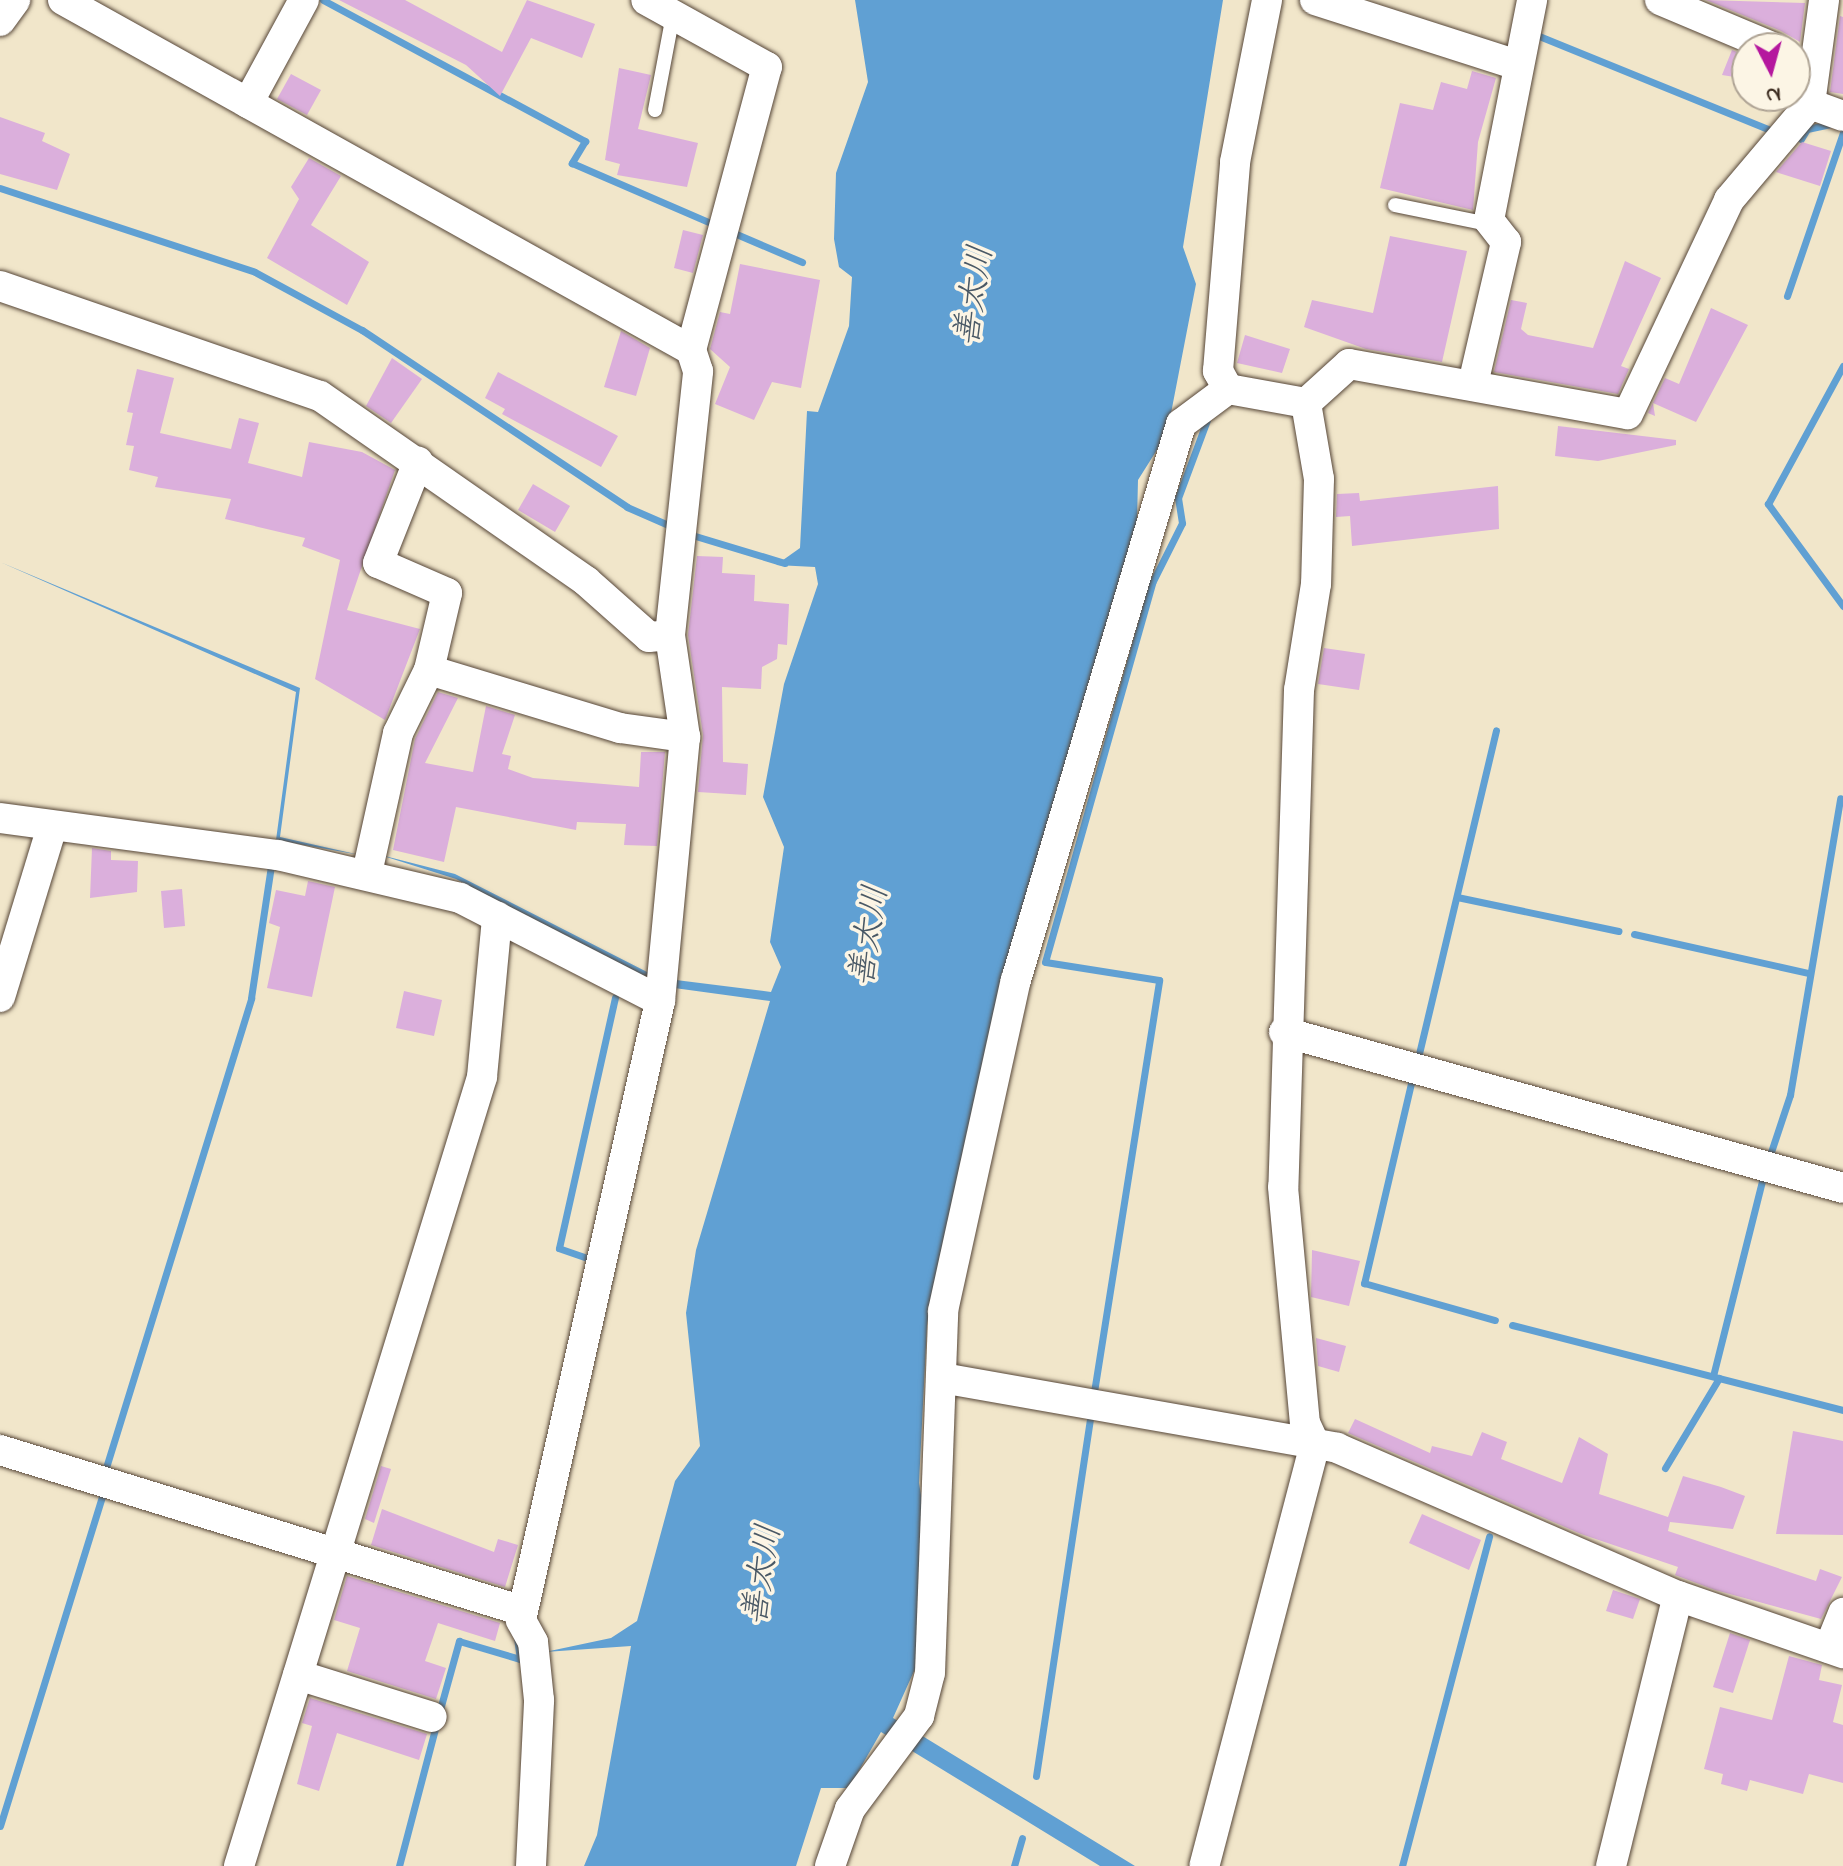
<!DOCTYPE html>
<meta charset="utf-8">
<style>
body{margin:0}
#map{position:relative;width:1843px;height:1866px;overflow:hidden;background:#f1e6ca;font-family:"Indie Flower","Klee One",sans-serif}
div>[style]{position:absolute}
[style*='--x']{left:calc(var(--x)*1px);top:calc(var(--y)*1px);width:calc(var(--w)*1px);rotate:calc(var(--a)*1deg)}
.water>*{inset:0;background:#60a0d3}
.stream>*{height:7px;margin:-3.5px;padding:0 3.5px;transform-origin:3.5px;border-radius:3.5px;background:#60a0d3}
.building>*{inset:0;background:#dbafdc}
.roads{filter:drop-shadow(0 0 2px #564638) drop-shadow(0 0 2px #564638)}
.lane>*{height:14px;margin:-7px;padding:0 7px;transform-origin:7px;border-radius:7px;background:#fff}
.street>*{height:30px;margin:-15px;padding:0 15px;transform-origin:15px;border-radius:15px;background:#fff}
span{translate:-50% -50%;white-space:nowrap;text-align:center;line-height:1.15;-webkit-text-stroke:7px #fcf5e5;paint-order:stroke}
.water-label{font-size:34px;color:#4a5966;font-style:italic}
.north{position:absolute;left:1731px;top:32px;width:80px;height:80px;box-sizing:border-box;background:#fcf5e5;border:2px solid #afa495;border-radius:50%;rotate:174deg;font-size:22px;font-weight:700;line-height:32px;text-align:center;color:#3b2a1e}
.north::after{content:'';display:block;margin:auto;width:28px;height:36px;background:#b5179e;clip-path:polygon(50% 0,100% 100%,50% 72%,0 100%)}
</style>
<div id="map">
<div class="water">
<i style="clip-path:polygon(855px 0,1223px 0,1183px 247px,1196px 284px,1167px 434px,1138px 480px,1137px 522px,1001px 996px,927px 1325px,919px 1483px,928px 1537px,915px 1669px,893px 1718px,1135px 1866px,1100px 1866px,881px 1732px,849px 1788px,821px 1788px,796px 1866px,584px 1866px,597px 1835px,631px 1646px,545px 1652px,611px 1638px,637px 1621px,675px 1481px,700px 1446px,686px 1313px,696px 1250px,770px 1001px,667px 987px,668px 979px,771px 992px,781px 967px,770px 942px,784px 847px,763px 797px,784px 684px,818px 584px,815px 567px,776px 565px,800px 548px,807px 411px,818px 412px,849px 326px,852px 277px,839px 267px,834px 239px,836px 173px,868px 82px)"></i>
<i style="clip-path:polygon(0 562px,300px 688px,280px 837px,360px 855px,276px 840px,296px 692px)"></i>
<i style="clip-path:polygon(377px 854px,455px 874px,651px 974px,649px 981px,456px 879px)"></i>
</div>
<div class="stream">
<i style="--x:323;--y:0;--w:298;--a:28.3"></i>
<i style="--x:585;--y:141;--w:26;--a:121"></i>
<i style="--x:572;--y:163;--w:154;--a:23.4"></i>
<i style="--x:1539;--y:36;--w:247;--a:22.1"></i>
<i style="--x:1801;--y:139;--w:12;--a:-59"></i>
<i style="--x:1807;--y:129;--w:24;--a:-12"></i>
<i style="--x:0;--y:188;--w:268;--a:18.2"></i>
<i style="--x:255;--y:272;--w:122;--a:28.5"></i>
<i style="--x:362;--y:330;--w:319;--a:33.7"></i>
<i style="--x:627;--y:507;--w:50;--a:23.5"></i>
<i style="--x:734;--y:233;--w:74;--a:23.1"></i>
<i style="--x:1787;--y:296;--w:173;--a:-71.1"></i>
<i style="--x:692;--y:535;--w:97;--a:16.8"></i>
<i style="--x:1843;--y:606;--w:127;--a:-126.3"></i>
<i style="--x:1768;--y:504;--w:157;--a:-61.5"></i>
<i style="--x:1457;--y:897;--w:165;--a:11.9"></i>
<i style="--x:1634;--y:934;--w:178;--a:12.6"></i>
<i style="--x:1417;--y:1062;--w:341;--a:-76.6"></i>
<i style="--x:1412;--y:1079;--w:210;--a:103.2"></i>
<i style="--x:1364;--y:1283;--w:136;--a:15.8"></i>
<i style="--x:1768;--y:1161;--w:70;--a:-71.6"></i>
<i style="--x:1790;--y:1095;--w:301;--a:-80.4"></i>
<i style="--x:593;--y:1260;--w:36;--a:-161"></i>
<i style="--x:559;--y:1248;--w:257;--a:-77.4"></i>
<i style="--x:1512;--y:1325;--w:342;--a:14.4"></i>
<i style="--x:1713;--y:1376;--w:209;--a:-75.9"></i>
<i style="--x:1094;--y:1392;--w:417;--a:-81"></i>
<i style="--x:1159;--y:980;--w:115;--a:-171"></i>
<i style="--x:1045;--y:962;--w:394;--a:-74.2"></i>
<i style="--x:1152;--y:583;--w:67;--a:-63.4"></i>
<i style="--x:1182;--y:523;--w:25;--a:-99"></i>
<i style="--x:1178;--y:498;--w:83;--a:-69.6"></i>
<i style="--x:1665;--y:1468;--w:105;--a:-59"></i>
<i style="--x:104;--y:1474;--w:498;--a:-72.8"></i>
<i style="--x:251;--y:998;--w:134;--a:-81.4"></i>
<i style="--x:439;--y:1713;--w:75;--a:-74.5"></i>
<i style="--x:459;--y:1641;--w:64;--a:16.4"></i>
<i style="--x:520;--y:1659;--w:21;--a:-98"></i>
<i style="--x:1036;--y:1776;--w:359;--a:-81.4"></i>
<i style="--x:0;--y:1826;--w:349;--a:-72.8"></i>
<i style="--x:399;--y:1866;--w:146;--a:-75.3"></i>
<i style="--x:1014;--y:1866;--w:29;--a:-74"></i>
<i style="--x:1402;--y:1866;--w:341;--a:-75.2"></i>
</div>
<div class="building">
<i style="clip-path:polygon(339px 0,405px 0,502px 52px,527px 0,595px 24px,582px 58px,531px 38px,500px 96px,466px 65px)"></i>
<i style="clip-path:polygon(1706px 0,1805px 3px,1800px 42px,1781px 31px)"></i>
<i style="clip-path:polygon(1840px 16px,1843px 17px,1843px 94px,1830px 92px)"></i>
<i style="clip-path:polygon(1732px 50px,1747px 56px,1747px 79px,1722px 75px)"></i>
<i style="clip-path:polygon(619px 68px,651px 75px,638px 129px,698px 143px,687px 187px,617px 175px,620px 164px,605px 160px)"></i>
<i style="clip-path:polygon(1472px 71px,1496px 78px,1478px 142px,1473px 210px,1380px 188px,1400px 103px,1433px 110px,1441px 82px,1467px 89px)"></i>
<i style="clip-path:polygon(291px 74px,321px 90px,307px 115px,277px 99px)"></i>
<i style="clip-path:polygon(0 117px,45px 133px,42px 141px,70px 154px,57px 190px,0 174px)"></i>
<i style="clip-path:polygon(1802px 142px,1831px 151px,1820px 186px,1776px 172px)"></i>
<i style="clip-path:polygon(309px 158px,341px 176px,311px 225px,369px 262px,347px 305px,267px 258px,299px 199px,291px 187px)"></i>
<i style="clip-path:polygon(683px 230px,703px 235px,693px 273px,674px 268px)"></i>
<i style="clip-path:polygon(1390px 236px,1467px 251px,1442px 362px,1366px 349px,1304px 327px,1312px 300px,1373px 313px)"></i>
<i style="clip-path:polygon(1625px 261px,1661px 278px,1621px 366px,1629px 369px,1618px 394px,1494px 372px,1511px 300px,1527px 303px,1521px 329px,1528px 335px,1593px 348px)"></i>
<i style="clip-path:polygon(740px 264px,820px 280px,801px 388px,772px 382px,754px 420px,715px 404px,730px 367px,710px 349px,720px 312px,730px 314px)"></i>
<i style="clip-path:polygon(1711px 308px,1748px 325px,1696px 422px,1653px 403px,1655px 416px,1648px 413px,1665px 378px,1679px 384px)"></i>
<i style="clip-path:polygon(621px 331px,650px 348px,636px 396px,604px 387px)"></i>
<i style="clip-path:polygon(1245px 335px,1290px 349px,1282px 373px,1237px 363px)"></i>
<i style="clip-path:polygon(392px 358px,422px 379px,391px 423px,366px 406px)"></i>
<i style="clip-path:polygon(137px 369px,174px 378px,160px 433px,231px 449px,239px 418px,259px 423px,248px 463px,302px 477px,309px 442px,362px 452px,395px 470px,347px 610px,420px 629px,385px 720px,315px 679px,340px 560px,302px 546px,305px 538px,225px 519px,231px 499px,155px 487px,158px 477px,129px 470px,134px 446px,126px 445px,133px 413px,127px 412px)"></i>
<i style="clip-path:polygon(498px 372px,618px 436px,601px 467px,502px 414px,505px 409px,485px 398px)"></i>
<i style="clip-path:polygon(1558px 426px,1676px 440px,1676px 445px,1598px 461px,1555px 456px)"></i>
<i style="clip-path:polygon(533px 484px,570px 506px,555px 532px,518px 510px)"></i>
<i style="clip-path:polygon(1498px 486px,1499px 529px,1352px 546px,1350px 516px,1336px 517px,1337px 494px,1359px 493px,1360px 501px)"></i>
<i style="clip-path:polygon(697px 556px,723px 557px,722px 573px,755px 575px,754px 601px,789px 604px,787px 645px,778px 644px,777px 659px,762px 667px,761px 689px,722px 687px,723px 762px,748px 764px,746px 795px,698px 792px,703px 735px,688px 635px)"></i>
<i style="clip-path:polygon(1324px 648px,1365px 654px,1359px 690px,1318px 684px)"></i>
<i style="clip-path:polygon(438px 692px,458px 698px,425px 763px,473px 772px,486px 706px,515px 715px,502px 754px,511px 756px,508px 769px,533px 778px,639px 787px,641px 752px,665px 752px,657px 846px,624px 845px,626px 824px,577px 822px,576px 830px,456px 807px,444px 862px,393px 850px,415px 739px)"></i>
<i style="clip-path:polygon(92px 848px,111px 851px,111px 860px,138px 861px,137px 892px,90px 898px)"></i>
<i style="clip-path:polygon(308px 881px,335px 887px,312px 997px,267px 988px,280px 927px,269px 923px,276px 890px,305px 896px)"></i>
<i style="clip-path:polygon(182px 889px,185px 926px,164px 928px,161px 891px)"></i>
<i style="clip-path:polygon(404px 991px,442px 1000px,434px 1036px,396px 1028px)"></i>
<i style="clip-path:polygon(1312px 1250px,1360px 1261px,1349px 1306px,1311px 1297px)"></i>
<i style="clip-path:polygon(1316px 1338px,1346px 1346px,1339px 1372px,1318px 1366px)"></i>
<i style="clip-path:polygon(1355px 1419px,1430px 1453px,1432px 1446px,1472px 1456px,1482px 1432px,1507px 1442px,1501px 1459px,1562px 1483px,1579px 1437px,1608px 1454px,1599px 1494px,1668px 1517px,1683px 1476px,1721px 1487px,1745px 1496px,1733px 1529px,1670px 1522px,1668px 1531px,1816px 1581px,1820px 1569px,1842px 1577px,1821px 1619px,1715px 1590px,1675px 1575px,1678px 1567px,1581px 1534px,1348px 1433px)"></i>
<i style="clip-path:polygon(1793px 1431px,1843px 1441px,1843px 1535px,1776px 1534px)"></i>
<i style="clip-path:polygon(381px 1466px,391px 1469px,374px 1523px,365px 1519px)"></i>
<i style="clip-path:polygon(382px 1509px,494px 1552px,498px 1539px,518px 1545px,505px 1587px,371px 1545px)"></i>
<i style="clip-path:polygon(1422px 1514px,1481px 1540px,1469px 1570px,1409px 1543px)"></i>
<i style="clip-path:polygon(347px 1576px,500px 1623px,495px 1641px,438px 1623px,425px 1661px,446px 1668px,436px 1699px,347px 1671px,360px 1628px,334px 1620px)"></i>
<i style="clip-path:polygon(1613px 1590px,1640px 1599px,1633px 1619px,1606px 1611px)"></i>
<i style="clip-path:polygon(1730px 1633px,1750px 1640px,1733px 1693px,1713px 1687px)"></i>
<i style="clip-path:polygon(1789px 1656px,1822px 1665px,1819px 1680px,1842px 1685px,1833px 1722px,1843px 1725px,1843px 1783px,1809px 1774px,1803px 1794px,1750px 1780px,1747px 1791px,1721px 1784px,1723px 1774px,1704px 1769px,1720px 1707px,1772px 1720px)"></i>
<i style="clip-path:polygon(310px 1698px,427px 1734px,419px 1760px,337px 1733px,319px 1791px,297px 1784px,312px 1726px,302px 1723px)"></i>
</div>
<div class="roads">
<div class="lane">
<i style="--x:655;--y:110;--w:97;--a:-79.3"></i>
<i style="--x:1395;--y:205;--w:100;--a:11.5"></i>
</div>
<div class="street">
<i style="--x:63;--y:0;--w:719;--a:29.13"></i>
<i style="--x:1315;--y:0;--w:209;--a:17.8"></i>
<i style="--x:1660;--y:0;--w:124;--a:22.8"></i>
<i style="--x:0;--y:21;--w:26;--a:-54"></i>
<i style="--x:248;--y:103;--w:117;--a:-61.5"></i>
<i style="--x:1810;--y:104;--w:35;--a:20"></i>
<i style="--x:0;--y:286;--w:338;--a:19"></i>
<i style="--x:320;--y:396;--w:324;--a:34.8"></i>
<i style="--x:586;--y:581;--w:84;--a:41.6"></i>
<i style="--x:649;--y:637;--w:21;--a:-5"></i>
<i style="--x:1473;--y:384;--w:146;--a:-76.9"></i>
<i style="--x:1506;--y:242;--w:28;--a:-128"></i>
<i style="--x:1489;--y:220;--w:224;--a:-78.9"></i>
<i style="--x:1228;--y:389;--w:21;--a:-119"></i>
<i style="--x:1218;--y:371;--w:210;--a:-85.3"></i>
<i style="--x:1235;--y:162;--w:165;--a:-78.8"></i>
<i style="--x:1306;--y:403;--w:58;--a:-42.2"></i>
<i style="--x:1349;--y:364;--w:283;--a:10.2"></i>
<i style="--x:1628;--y:414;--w:237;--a:-64.7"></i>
<i style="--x:1729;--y:200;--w:126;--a:-49.8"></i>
<i style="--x:1810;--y:104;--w:105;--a:-82.3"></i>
<i style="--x:429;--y:670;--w:200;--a:16.9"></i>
<i style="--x:620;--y:728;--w:66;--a:7.9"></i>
<i style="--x:0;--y:818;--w:280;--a:7.6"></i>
<i style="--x:278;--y:855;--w:187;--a:13.3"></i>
<i style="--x:460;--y:898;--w:225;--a:27.2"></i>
<i style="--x:367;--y:873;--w:143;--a:-77.5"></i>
<i style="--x:398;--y:733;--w:70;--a:-63.8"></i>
<i style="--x:429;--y:670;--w:79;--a:-76.8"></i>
<i style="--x:447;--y:593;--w:75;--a:-156.5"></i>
<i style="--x:378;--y:563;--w:109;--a:-68.4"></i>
<i style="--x:0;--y:997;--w:178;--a:-73"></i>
<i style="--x:1284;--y:1032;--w:580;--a:15.59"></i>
<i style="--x:942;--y:1378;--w:401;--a:10"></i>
<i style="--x:1337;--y:1448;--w:372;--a:23.5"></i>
<i style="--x:1678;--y:1596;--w:175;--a:19.1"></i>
<i style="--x:0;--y:1450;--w:547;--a:17.11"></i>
<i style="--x:1829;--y:1648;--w:38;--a:-68"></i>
<i style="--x:298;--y:1675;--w:140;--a:17.4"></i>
<i style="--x:239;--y:1866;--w:826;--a:-72.88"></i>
<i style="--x:482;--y:1077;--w:161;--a:-84.6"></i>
<i style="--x:531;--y:1866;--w:166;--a:-87.2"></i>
<i style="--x:539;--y:1700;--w:58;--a:-95.9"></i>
<i style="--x:533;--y:1642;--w:25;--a:-119"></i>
<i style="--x:521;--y:1620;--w:634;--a:-77.34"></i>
<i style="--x:660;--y:1001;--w:265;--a:-84.6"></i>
<i style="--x:685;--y:737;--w:103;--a:-98.4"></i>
<i style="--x:670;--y:635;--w:265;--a:-83.9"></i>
<i style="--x:698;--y:371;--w:22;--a:-108"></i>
<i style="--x:691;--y:350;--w:293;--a:-75"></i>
<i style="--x:767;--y:67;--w:138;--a:-151"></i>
<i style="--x:830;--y:1866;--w:60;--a:-70.7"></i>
<i style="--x:850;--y:1809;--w:116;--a:-53.4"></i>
<i style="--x:919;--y:1716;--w:44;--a:-75.7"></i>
<i style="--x:930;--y:1673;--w:362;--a:-87.9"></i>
<i style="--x:943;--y:1311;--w:339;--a:-77.6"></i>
<i style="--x:1016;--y:980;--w:580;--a:-73.47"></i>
<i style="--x:1181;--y:424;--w:59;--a:-36.7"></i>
<i style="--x:1228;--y:389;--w:79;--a:10.2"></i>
<i style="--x:1306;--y:403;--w:77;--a:80.3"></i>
<i style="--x:1319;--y:479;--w:105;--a:91.6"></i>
<i style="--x:1316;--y:584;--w:107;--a:99.1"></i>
<i style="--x:1299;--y:690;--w:497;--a:91.8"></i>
<i style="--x:1283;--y:1187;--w:237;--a:84.7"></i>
<i style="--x:1305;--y:1423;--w:23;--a:65"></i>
<i style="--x:1315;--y:1444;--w:436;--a:104.7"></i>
<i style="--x:1611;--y:1866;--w:278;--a:-76.1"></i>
</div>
</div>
<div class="water-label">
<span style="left:976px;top:296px;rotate:-81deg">善太川</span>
<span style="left:871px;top:936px;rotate:-81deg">善太川</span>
<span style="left:764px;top:1575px;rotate:-81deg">善太川</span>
</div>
<div class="north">N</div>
</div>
